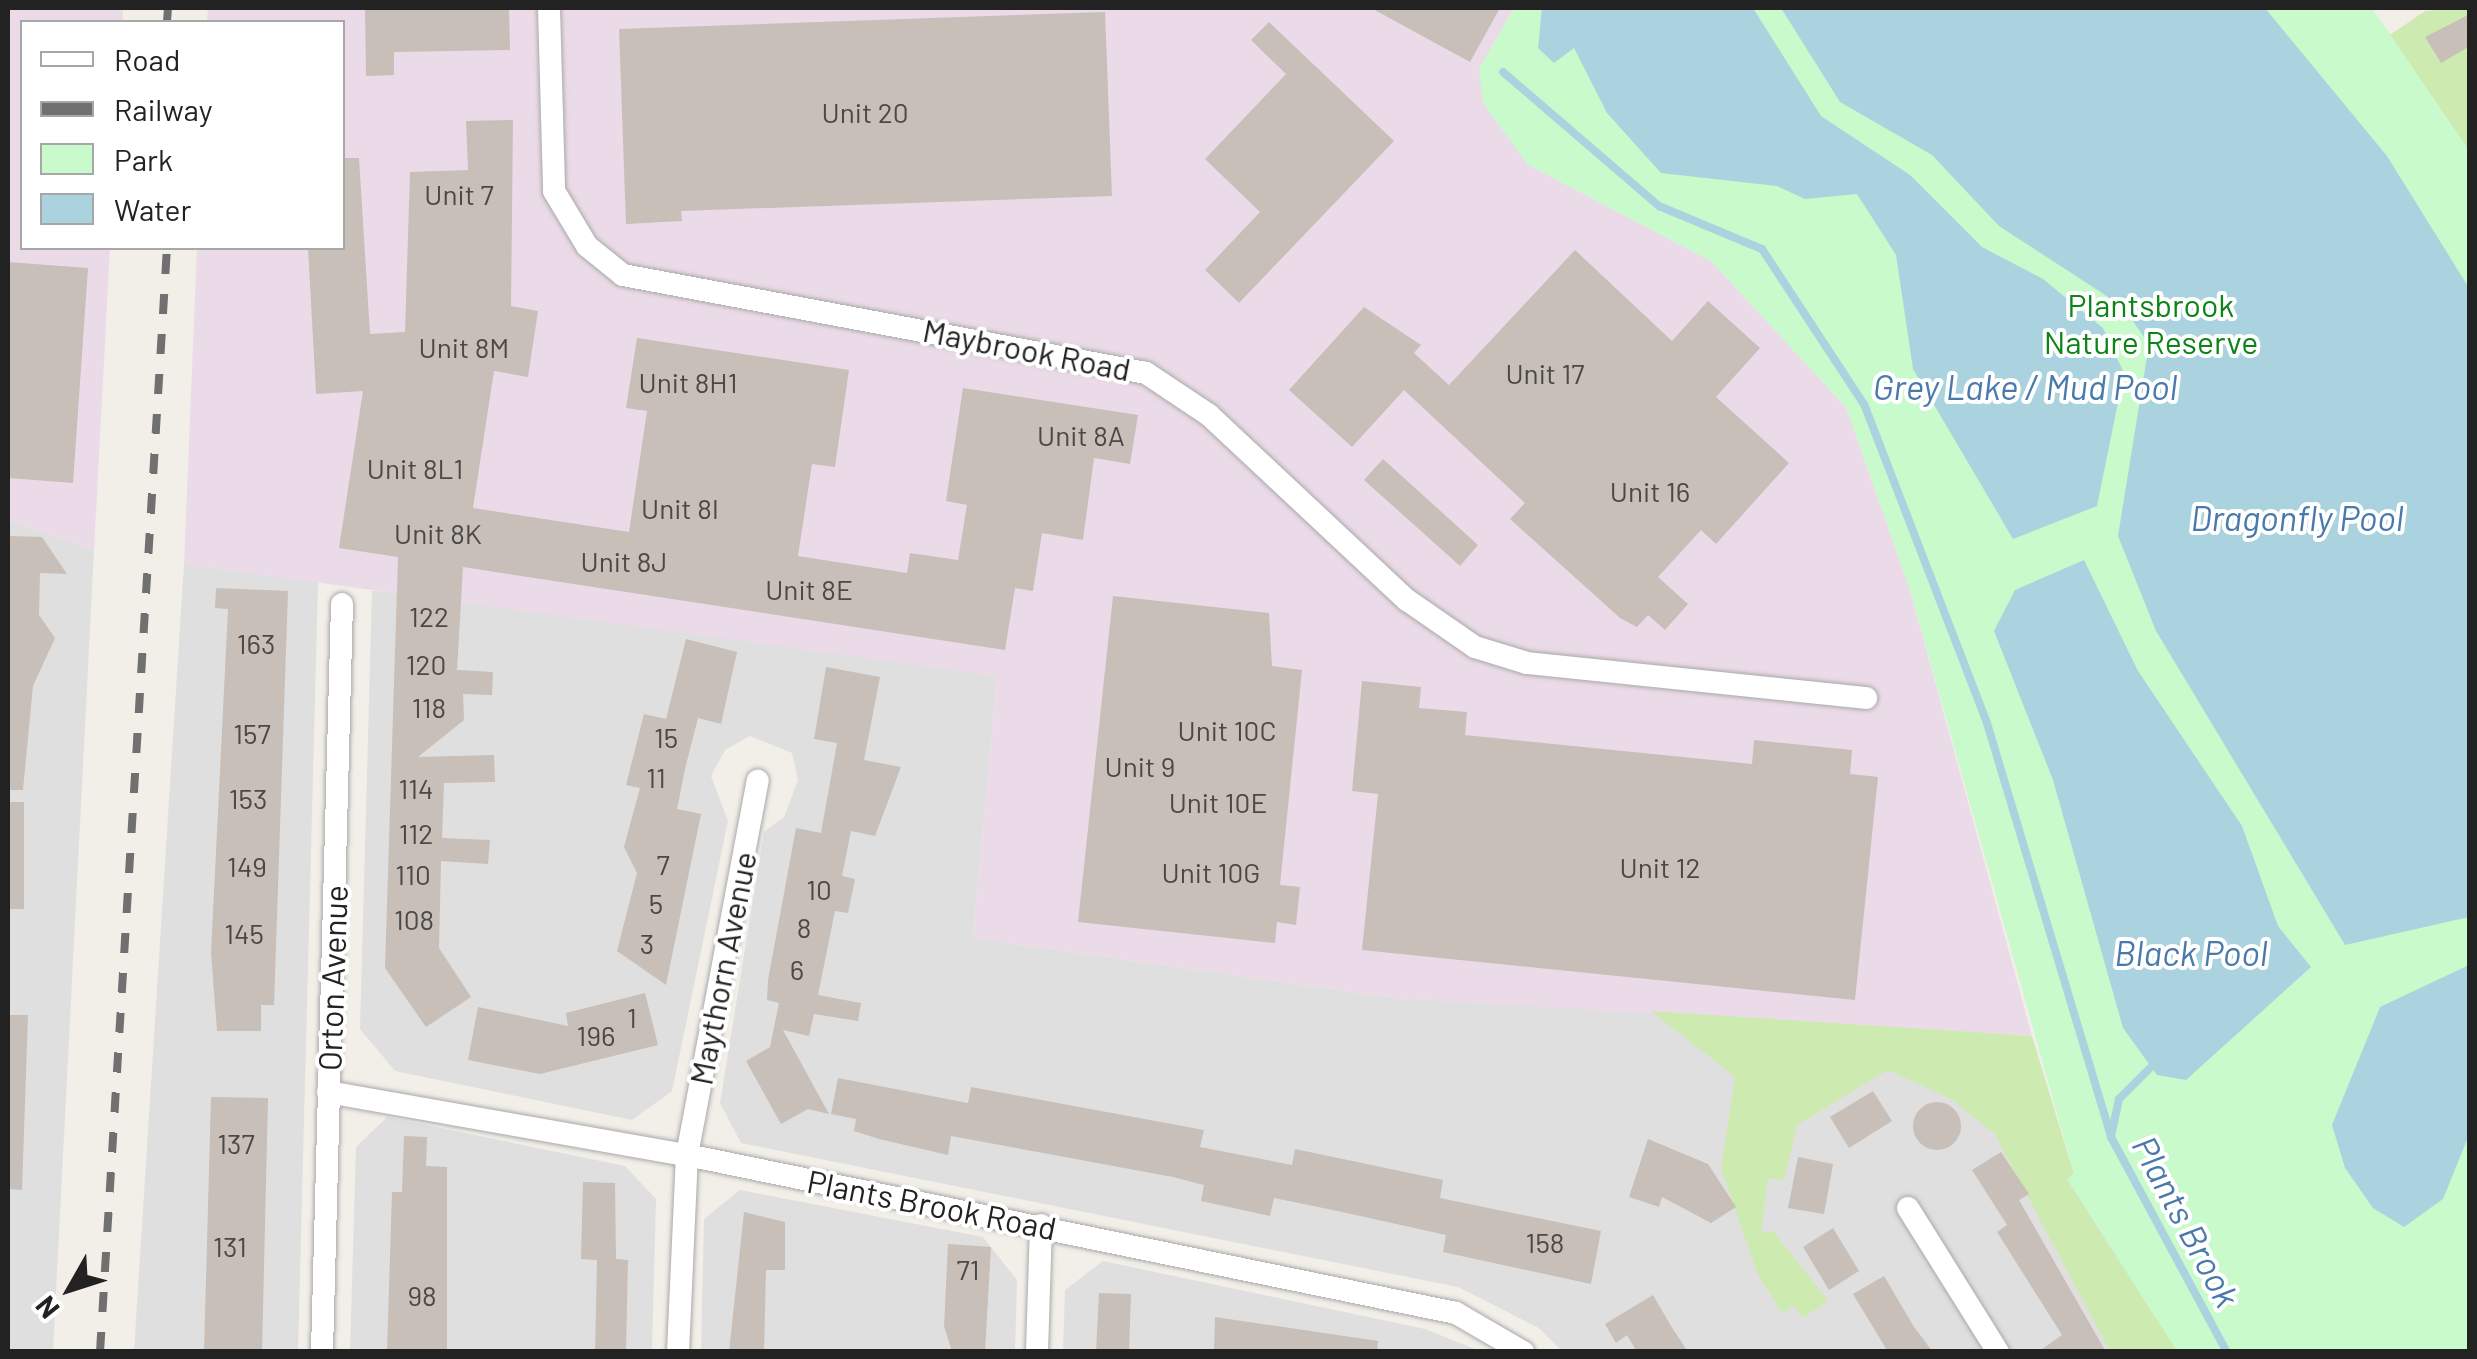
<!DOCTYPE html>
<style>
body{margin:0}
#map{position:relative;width:2477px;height:1359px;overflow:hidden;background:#f2efe9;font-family:Barlow,sans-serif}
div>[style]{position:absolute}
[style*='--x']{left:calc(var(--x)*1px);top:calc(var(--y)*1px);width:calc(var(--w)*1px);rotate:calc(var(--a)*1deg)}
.residential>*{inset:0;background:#e0dfdf}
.industrial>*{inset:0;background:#ebdbe8}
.grass>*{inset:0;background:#cdebb0}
.park>*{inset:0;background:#c8facc}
.water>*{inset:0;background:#aad3df}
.stream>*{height:8px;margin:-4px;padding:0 4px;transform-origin:4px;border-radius:4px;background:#aad3df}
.building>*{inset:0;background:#c7bfb8}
.round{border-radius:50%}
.roads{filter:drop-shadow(0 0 2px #a9a9a9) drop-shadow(0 0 2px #a9a9a9)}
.street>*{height:22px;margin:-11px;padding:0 11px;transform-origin:11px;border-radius:11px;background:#fff}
.rail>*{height:8px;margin-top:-4px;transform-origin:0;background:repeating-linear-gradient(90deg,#707070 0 20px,transparent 0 40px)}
span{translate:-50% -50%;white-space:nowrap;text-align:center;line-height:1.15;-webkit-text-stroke:8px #fff;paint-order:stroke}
.number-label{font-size:28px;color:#4b4948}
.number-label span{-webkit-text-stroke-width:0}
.park-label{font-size:32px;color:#0c8416}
.street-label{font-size:32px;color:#222}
.water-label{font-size:35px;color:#4a7aab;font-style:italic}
.frame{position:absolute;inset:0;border:10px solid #222;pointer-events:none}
.legend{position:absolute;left:20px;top:20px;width:325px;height:230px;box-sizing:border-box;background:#fff;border:2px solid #a7a7a7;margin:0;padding:12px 18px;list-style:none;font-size:30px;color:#222}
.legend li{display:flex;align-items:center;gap:20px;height:50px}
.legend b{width:50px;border:2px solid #a7a7a7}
.north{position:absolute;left:20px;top:1239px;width:100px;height:100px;-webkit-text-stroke:8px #fff;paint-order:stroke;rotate:231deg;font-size:28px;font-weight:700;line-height:40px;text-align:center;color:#222}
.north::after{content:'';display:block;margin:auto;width:35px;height:45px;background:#222;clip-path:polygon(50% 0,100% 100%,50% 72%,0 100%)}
</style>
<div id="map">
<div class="residential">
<i style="clip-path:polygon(8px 520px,94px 550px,53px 1351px,8px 1352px)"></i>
<i style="clip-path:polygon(184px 564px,318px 582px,298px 1351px,134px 1352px)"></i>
<i style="clip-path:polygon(372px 591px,447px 594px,997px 676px,973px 938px,1396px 998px,1985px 1030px,2177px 1351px,1562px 1351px,1539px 1328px,1458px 1287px,741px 1143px,720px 1103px,764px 832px,784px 817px,798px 780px,792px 753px,750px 736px,725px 750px,711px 776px,728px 821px,672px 1091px,632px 1120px,395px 1071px,360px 1029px)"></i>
<i style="clip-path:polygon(387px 1117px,625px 1166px,656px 1199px,652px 1351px,350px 1352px,356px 1147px)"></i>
<i style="clip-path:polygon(740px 1190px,983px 1237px,1017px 1280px,1015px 1351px,701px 1352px,704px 1219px)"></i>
<i style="clip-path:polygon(1103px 1261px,1425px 1329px,1480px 1351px,1063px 1352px,1065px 1290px)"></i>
</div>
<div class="industrial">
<i style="clip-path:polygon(8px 8px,123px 8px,123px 22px,22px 22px,22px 248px,110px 248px,94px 550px,8px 520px)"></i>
<i style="clip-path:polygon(208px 8px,1514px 8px,1479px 69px,1527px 164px,1711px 261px,1846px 407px,1910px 590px,2032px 1036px,1396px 998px,973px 938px,997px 676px,184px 564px,197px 248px,342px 248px,342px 22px,207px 22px)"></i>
</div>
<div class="grass">
<i style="clip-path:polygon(2469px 8px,2469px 151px,2390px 35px,2425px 11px)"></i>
<i style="clip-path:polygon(1651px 1011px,2032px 1036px,2074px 1174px,2067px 1180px,2177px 1351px,2110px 1351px,1994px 1133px,1951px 1099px,1888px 1070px,1797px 1125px,1784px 1181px,1768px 1178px,1761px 1233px,1773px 1231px,1828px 1301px,1802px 1318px,1794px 1306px,1782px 1313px,1758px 1275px,1721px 1168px,1735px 1077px)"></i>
</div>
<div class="park">
<i style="clip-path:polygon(1514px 8px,2372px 8px,2469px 151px,2469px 1351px,2177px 1351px,2067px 1179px,2074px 1174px,1910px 590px,1846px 407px,1711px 261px,1527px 164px,1483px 103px,1479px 69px)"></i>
</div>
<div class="water">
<i style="clip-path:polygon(1542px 8px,1753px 8px,1821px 116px,1910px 175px,1982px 247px,2043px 279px,2103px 328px,2124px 373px,2097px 506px,2013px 539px,1913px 369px,1896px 255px,1857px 194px,1805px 199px,1777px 186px,1661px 173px,1607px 113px,1574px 48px,1554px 63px,1538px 48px)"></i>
<i style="clip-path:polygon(1781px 8px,2265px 8px,2387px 156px,2469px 288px,2469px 917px,2345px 945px,2156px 631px,2118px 536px,2149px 344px,2122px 306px,1999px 226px,1932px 155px,1840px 102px)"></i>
<i style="clip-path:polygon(2084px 560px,2138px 671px,2242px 826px,2278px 926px,2311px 967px,2186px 1080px,2157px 1075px,2123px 1028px,2053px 780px,1994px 631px,2015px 590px)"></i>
<i style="clip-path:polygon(2469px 965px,2469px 1135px,2443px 1199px,2404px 1227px,2373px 1208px,2345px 1168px,2332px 1125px,2380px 1007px)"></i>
</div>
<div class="stream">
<i style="--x:1503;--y:72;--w:206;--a:40.7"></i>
<i style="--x:1659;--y:206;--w:112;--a:22.7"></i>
<i style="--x:1762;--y:249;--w:186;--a:56.7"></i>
<i style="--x:1864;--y:404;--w:342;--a:68.9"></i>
<i style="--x:1987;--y:723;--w:432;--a:73.3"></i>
<i style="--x:2152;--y:1066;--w:47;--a:135"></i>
<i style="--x:2119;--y:1099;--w:39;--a:102"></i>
<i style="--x:2111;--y:1137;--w:244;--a:61.7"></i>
</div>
<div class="building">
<i style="clip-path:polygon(365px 8px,509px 8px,510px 50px,394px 52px,394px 75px,366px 76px)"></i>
<i style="clip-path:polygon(1371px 8px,1500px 8px,1470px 62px)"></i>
<i style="clip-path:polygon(1105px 12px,1112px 196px,681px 211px,682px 221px,626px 224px,619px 29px)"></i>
<i style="clip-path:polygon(2470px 14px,2470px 46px,2441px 63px,2425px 37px)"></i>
<i style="clip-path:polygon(1269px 22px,1394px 141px,1239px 303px,1205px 270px,1260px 212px,1205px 159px,1286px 74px,1251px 40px)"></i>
<i style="clip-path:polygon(513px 120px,511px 306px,538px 311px,528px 377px,494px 371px,473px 508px,629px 532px,647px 411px,626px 408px,637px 338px,849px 370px,835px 467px,812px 464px,798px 556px,907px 573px,910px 553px,958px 560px,967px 505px,946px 501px,963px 388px,1138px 415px,1130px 464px,1094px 458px,1083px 540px,1042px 533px,1033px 591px,1015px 588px,1005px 650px,463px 567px,457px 670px,493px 672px,492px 695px,463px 694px,464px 720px,418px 757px,494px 755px,495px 782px,444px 783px,442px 838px,490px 840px,488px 864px,441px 861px,439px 948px,471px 997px,426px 1027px,385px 968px,398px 557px,339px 548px,363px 391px,316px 394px,308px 248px,342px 248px,342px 158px,359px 158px,370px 334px,405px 332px,410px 172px,468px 170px,466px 121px)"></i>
<i style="clip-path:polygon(1575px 250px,1672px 341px,1708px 301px,1760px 348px,1716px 397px,1789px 463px,1716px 544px,1701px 530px,1658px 577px,1688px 604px,1665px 630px,1648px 615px,1637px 627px,1620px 618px,1510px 519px,1525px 503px,1404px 390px,1352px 447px,1289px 390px,1364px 307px,1421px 345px,1414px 353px,1449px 385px)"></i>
<i style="clip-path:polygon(8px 262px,88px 268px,73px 483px,8px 478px)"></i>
<i style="clip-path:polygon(1383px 459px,1478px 545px,1460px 566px,1364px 480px)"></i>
<i style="clip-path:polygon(8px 536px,42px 537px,67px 574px,40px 573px,39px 615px,55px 638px,33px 686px,23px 790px,8px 790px)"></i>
<i style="clip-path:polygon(216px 588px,288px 591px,274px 1005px,261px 1005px,261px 1031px,217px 1031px,211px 953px,228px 609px,215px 608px)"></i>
<i style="clip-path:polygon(1113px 596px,1269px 613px,1272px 666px,1302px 670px,1280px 885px,1300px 887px,1296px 925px,1277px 922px,1275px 943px,1078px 922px)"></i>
<i style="clip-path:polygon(686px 639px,737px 652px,721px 724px,698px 718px,685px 769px,677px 809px,701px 814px,666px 985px,617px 951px,637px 873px,624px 847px,640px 788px,626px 785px,644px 714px,666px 719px)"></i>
<i style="clip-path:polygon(826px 667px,880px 677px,864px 760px,901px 767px,875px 836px,851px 831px,842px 876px,855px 879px,848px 913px,835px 911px,818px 995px,861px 1003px,858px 1021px,814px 1014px,809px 1036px,783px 1030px,829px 1114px,808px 1109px,781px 1124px,746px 1061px,770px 1047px,779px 1003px,767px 1000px,768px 980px,796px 828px,821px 833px,837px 743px,814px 739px)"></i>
<i style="clip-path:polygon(1362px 681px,1421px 687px,1419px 708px,1467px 712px,1465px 735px,1752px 764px,1754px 740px,1852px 750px,1850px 774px,1878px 777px,1855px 1000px,1362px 950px,1378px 794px,1352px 791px)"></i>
<i style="clip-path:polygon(8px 802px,24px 802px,24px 909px,8px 909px)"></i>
<i style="clip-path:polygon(645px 993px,658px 1045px,540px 1074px,468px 1060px,478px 1007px,568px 1026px,566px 1013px)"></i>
<i style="clip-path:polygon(8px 1015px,28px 1015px,22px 1190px,8px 1189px)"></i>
<i style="clip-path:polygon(838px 1078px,968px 1103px,971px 1087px,1204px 1130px,1200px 1147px,1292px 1165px,1295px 1149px,1443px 1180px,1440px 1198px,1601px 1231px,1591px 1284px,1443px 1252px,1446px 1235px,1333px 1210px,1274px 1198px,1270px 1216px,1201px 1201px,1204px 1185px,1173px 1177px,951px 1136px,948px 1155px,879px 1139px,854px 1131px,856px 1119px,831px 1114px)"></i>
<i style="clip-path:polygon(1873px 1091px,1892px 1121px,1849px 1148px,1830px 1117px)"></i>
<i style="clip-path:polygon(211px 1097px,268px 1098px,262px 1352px,204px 1352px)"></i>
<i class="round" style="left:1913px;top:1102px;width:48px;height:48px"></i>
<i style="clip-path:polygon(404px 1136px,427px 1137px,426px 1166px,447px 1167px,447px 1352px,387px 1352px,392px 1192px,402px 1192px)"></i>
<i style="clip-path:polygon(1648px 1139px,1708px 1164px,1736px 1207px,1711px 1223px,1662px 1197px,1659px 1207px,1629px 1197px)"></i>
<i style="clip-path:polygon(2001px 1152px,2029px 1194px,2019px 1200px,2106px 1352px,2038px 1352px,2062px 1335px,1997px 1232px,2007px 1225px,1972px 1170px)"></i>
<i style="clip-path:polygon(1798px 1157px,1833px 1164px,1824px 1214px,1788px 1208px)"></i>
<i style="clip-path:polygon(583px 1182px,615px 1183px,616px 1259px,628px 1260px,626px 1352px,595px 1352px,597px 1260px,581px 1259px)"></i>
<i style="clip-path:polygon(744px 1212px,785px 1222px,785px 1270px,766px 1270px,764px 1352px,729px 1352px)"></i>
<i style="clip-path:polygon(1833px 1228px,1859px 1271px,1829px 1290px,1803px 1247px)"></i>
<i style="clip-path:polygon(948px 1244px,991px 1247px,985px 1352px,952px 1352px,944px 1326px)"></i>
<i style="clip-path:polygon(1884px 1276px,1914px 1327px,1933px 1352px,1888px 1352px,1853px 1294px)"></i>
<i style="clip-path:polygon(1099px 1293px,1131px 1294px,1129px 1352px,1096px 1352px)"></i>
<i style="clip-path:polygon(1653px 1295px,1671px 1326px,1688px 1352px,1637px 1352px,1627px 1335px,1616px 1343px,1605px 1324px)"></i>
<i style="clip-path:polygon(1215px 1317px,1378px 1341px,1377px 1352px,1214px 1352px)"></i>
</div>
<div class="roads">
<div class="street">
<i style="--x:549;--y:8;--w:183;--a:88.4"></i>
<i style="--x:554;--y:191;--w:64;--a:59"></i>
<i style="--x:587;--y:246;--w:46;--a:38.9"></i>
<i style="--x:623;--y:275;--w:532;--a:10.61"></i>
<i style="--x:1146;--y:373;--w:76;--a:33.7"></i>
<i style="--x:1209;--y:415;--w:271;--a:43.1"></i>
<i style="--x:1407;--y:600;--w:83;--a:34.7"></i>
<i style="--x:1475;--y:647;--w:54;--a:17.1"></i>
<i style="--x:1527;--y:663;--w:341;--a:5.9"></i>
<i style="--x:328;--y:1092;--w:364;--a:10"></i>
<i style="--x:687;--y:1155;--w:785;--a:11.61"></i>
<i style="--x:1456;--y:1313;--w:78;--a:30.2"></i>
<i style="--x:1908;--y:1208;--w:170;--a:58"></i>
<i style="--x:322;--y:1352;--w:748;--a:-88.47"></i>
<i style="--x:678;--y:1352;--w:197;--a:-87.4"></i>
<i style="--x:687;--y:1155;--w:381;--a:-79.3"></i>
<i style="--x:1037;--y:1352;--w:127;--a:-88.2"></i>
</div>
</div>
<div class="rail">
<i style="--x:167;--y:22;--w:14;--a:-86"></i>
<i style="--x:100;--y:1352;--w:1106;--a:-86.53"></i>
</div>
<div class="number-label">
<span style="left:865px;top:112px">Unit 20</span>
<span style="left:459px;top:194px">Unit 7</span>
<span style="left:464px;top:347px">Unit 8M</span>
<span style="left:1545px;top:373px">Unit 17</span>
<span style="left:688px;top:382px">Unit 8H1</span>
<span style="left:1081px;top:435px">Unit 8A</span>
<span style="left:415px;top:468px">Unit 8L1</span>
<span style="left:1650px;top:491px">Unit 16</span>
<span style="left:680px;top:508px">Unit 8I</span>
<span style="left:438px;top:533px">Unit 8K</span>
<span style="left:624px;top:561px">Unit 8J</span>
<span style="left:809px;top:589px">Unit 8E</span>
<span style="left:429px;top:616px">122</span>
<span style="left:256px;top:643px">163</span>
<span style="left:426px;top:664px">120</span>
<span style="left:429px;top:707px">118</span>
<span style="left:1227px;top:730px">Unit 10C</span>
<span style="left:252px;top:733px">157</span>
<span style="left:666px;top:737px">15</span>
<span style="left:1140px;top:766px">Unit 9</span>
<span style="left:656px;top:777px">11</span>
<span style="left:416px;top:788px">114</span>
<span style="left:248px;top:798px">153</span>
<span style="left:1218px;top:802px">Unit 10E</span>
<span style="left:416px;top:833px">112</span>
<span style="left:663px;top:864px">7</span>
<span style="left:247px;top:866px">149</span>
<span style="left:1660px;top:867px">Unit 12</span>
<span style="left:1211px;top:872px">Unit 10G</span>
<span style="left:413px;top:874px">110</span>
<span style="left:819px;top:889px">10</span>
<span style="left:656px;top:903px">5</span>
<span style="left:414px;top:919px">108</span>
<span style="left:804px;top:927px">8</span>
<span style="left:244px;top:933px">145</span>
<span style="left:647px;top:943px">3</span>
<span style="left:797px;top:969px">6</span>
<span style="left:632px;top:1017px">1</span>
<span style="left:596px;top:1035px">196</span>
<span style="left:236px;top:1143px">137</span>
<span style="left:1545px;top:1242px">158</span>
<span style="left:230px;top:1246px">131</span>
<span style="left:968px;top:1269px">71</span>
<span style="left:422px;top:1295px">98</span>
</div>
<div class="park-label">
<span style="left:2151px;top:323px">Plantsbrook<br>Nature Reserve</span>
</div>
<div class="street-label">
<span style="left:1027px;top:349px;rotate:11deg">Maybrook Road</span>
<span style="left:722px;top:968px;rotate:-79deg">Maythorn Avenue</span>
<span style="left:332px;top:978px;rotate:-88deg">Orton Avenue</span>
<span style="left:932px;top:1204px;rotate:11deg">Plants Brook Road</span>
</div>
<div class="water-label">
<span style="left:2025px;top:386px">Grey Lake / Mud Pool</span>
<span style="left:2297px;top:517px">Dragonfly Pool</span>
<span style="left:2191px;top:952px">Black Pool</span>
<span style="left:2187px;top:1221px;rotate:62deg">Plants Brook</span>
</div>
<div class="frame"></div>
<ul class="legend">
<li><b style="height:12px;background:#fff"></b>Road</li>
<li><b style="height:12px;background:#707070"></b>Railway</li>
<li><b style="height:28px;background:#c8facc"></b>Park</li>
<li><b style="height:28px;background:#aad3df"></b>Water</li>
</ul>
<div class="north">N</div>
</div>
